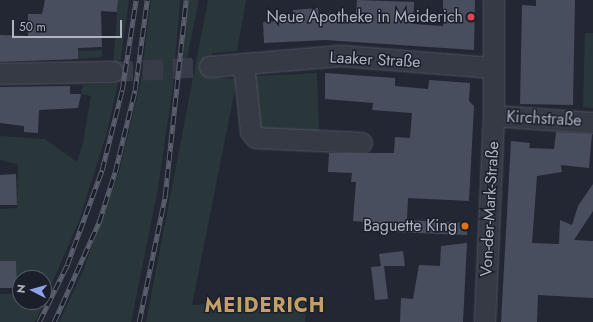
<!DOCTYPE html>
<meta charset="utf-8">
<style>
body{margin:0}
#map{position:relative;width:593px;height:322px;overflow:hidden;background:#232734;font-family:Jost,sans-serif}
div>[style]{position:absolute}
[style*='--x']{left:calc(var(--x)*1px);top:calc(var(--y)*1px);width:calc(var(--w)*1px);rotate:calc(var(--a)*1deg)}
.green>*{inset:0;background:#29373a}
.building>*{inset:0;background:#494e5e}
.minor-tunnel>*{height:20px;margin-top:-10px;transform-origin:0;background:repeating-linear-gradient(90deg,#383c49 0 20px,transparent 0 30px)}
.roads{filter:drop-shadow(0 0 1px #505460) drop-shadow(0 0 1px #505460)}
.minor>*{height:20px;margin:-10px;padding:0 10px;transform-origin:10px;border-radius:10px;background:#363a45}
.rail>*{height:4.5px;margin-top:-2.25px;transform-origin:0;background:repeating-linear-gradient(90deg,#1b1f2a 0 9px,#5a5f6e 0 18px);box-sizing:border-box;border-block:1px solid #5a5f6e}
.dots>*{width:11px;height:11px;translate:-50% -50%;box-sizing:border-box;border:2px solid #1b1f2a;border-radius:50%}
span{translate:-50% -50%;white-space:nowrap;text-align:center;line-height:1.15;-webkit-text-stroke:3px #1b1f2a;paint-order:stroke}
.poi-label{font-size:16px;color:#b0b4c2}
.right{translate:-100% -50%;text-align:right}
.street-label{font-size:16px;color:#b0b4c2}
.district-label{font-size:20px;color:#c4a069;font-weight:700;letter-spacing:1px}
.north{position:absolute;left:12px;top:270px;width:40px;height:40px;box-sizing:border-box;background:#1b1f2a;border:1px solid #575b67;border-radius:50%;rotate:276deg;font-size:11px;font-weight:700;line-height:16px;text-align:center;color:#b0b4c2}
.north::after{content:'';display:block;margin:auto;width:14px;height:18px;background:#8ea2e9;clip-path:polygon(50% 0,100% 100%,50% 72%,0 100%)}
.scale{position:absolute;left:12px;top:20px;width:110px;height:18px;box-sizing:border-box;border:2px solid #b0b4c2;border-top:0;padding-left:5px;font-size:12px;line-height:14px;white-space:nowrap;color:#b0b4c2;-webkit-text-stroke:3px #1b1f2a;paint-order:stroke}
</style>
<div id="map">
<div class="green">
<i style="clip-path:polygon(118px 0,129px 0,118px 78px,112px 79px)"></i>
<i style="clip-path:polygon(151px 0,180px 0,173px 86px,157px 194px,131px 322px,59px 322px,82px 274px,119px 172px,140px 86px)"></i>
<i style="clip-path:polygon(187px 0,199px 0,187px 58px,183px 58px)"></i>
<i style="clip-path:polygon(208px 0,246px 0,237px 51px,212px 53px,207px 77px,237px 79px,192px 305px,305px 298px,305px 322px,146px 322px)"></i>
<i style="clip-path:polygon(585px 33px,593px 33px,593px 108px,583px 107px)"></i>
<i style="clip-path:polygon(102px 50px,102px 57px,78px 59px,78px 51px)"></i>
<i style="clip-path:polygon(317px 73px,319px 132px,259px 129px,253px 76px)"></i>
<i style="clip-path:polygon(evenodd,118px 83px,107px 132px,79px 221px,37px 318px,34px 322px,0 322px,0 294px,14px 294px,17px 288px,16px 261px,0 261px,0 209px,17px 208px,18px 164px,0 160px,0 136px,45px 139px,77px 162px,83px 143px,91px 96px,81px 94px,83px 85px,118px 83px,20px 278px,44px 278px,44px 302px,20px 302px,20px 278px)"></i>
</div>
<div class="building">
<i style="clip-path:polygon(45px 0,118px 0,117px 12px,101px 11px,102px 47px,78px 48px,78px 59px,0 62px,0 35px,28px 36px,28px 14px,42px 14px)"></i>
<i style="clip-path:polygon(357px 0,414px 2px,413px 24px,443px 26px,443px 0,475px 0,474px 50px,325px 40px,264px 43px,263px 22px,294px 20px,293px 10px,318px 8px,319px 16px,331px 13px,356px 15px)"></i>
<i style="clip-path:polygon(536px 0,575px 0,573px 105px,520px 104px,522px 5px,536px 6px)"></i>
<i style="clip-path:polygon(325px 73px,395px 78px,395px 86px,428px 89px,429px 80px,470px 83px,469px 101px,474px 106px,469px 201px,408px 198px,407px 220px,467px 223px,467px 235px,394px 232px,393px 224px,353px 221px,356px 182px,351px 182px,352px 173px,328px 172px,329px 153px,394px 153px,395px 137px,410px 138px,412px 113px,372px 110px,373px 103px,325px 99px)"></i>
<i style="clip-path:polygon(70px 86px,70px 94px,81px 94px,78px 108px,39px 110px,38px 133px,24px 132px,24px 126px,0 123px,0 87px)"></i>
<i style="clip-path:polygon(556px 132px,592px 134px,589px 168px,561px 165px,562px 172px,537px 176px,532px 243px,559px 244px,560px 220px,572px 225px,578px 206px,593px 184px,593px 211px,574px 240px,593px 241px,593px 298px,538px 295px,537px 322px,501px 322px,511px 141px,530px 143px,529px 148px,554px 149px)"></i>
<i style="clip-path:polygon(16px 174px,17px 205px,0 205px,0 175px)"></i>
<i style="clip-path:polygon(467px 243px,463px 322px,400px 322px,401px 298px,413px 299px,419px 265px,440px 266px,441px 246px)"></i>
<i style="clip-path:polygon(403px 251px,405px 266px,384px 266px,388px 299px,375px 300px,371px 267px,381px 266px,379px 254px)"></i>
<i style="clip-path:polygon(0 261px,16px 261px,17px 288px,0 288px)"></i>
</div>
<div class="minor-tunnel">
<i style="--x:113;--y:72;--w:97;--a:-3"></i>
</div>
<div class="roads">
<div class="minor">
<i style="--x:244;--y:64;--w:68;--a:84.1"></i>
<i style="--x:251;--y:132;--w:8;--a:50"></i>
<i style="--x:256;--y:138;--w:106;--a:2.7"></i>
<i style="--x:210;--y:67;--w:131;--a:-4.8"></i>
<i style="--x:341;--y:56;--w:151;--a:4.5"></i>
<i style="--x:0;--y:74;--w:113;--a:-1"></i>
<i style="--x:494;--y:116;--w:99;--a:4"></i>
<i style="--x:485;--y:322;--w:206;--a:-87.5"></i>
<i style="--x:494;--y:116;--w:116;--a:-90"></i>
</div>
</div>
<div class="rail">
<i style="--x:39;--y:322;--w:64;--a:-63.8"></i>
<i style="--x:67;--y:265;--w:101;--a:-69.8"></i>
<i style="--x:102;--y:170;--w:82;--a:-76"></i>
<i style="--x:122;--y:90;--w:91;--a:-81.2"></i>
<i style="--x:54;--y:322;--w:110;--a:-65.8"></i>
<i style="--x:99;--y:222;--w:52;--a:-72.3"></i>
<i style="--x:115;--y:172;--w:84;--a:-76.3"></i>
<i style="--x:135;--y:90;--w:91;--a:-82.4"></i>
<i style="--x:139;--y:322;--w:129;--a:-78.3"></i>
<i style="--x:165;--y:196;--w:197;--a:-83.9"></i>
</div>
<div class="dots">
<i style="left:471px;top:17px;background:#e0444e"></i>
<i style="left:465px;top:226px;background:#e8710a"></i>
</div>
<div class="poi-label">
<span class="right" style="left:463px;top:17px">Neue Apotheke in Meiderich</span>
<span class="right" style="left:457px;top:226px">Baguette King</span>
</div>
<div class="street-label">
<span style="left:375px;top:60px;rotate:3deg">Laaker Straße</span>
<span style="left:544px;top:119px;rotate:3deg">Kirchstraße</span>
<span style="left:490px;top:209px;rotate:-87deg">Von-der-Mark-Straße</span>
</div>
<div class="district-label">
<span style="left:265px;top:305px">MEIDERICH</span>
</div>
<div class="north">N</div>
<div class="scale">50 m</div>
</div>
